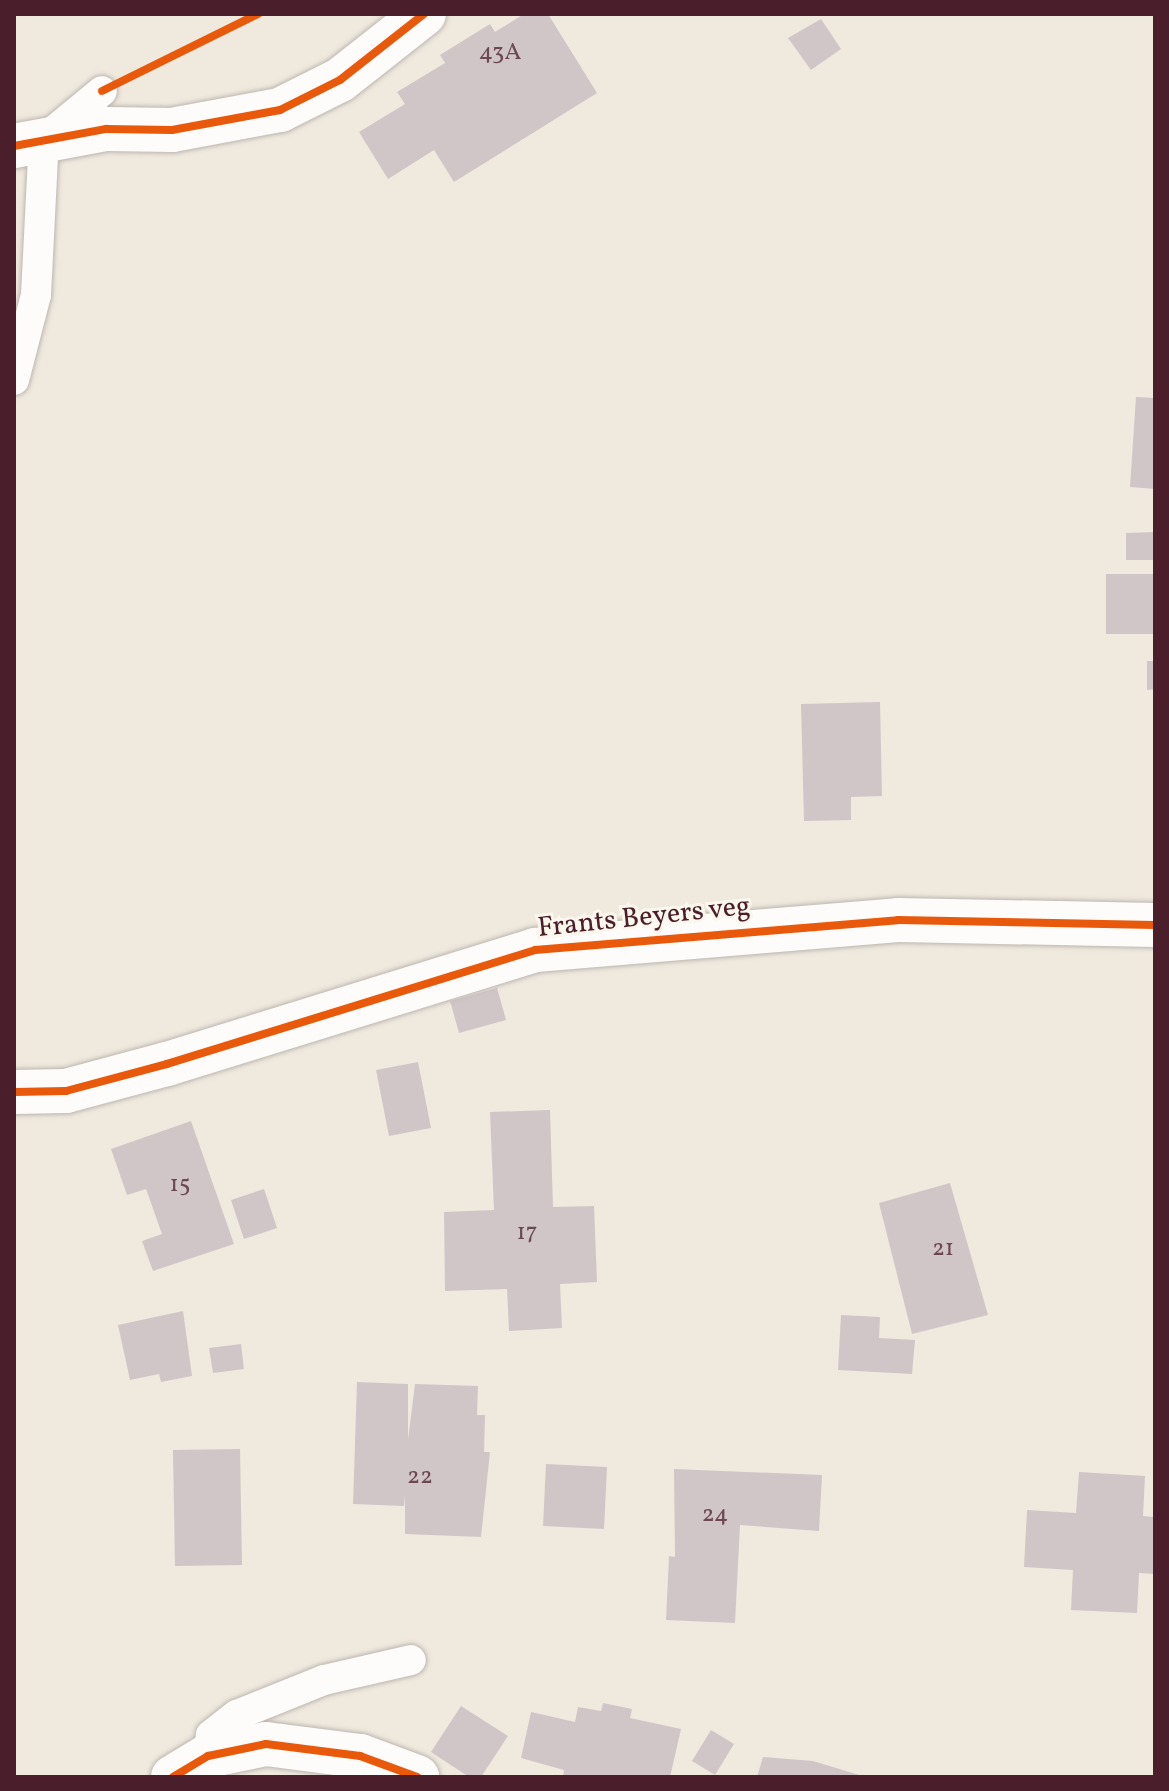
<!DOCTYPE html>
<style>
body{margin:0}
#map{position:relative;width:1169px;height:1791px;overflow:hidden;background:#efe9de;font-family:Vollkorn,serif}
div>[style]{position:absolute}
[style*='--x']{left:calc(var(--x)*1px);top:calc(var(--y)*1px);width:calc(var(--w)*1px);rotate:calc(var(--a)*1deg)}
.building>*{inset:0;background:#d1c6c7}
.roads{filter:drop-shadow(0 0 2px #beb6b0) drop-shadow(0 0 2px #beb6b0)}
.lane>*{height:30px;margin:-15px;padding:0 15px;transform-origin:15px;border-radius:15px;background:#fdfcfa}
.street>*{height:44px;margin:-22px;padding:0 22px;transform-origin:22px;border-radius:22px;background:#fdfcfa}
.cycleway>*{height:8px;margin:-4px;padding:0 4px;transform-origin:4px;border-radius:4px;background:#e8590c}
span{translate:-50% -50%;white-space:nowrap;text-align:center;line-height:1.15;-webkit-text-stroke:6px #fbf7ec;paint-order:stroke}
.number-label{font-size:24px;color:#6c4952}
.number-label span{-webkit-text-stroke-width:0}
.street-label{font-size:28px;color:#4a1f2b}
.frame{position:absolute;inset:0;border:16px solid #4a1f2b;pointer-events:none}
</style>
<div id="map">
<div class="building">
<i style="clip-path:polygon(524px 14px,548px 14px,597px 93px,454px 182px,434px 150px,388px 179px,359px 132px,405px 104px,397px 92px,445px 63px,440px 55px,490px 24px,495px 32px)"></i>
<i style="clip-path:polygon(821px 19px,841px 49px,811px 70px,788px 38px)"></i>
<i style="clip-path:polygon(1136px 397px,1155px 398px,1155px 489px,1130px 487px)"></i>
<i style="clip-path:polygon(1155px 532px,1155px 560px,1126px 560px,1126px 533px)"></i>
<i style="clip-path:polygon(1106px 574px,1155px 574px,1155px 634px,1106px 634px)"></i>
<i style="clip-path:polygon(1147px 661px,1155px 661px,1155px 689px,1147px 690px)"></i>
<i style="clip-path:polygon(880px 702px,882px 796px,851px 797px,851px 820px,804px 821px,801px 704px)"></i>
<i style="clip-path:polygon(497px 988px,506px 1020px,459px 1033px,450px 1001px)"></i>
<i style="clip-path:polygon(418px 1062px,431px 1128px,389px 1136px,376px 1070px)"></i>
<i style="clip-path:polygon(550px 1110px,553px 1207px,594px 1206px,597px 1282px,560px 1284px,562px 1328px,509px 1331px,507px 1289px,445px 1291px,444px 1212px,494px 1210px,490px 1112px)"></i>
<i style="clip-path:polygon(191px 1121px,234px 1244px,153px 1271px,142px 1241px,162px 1234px,146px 1189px,127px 1195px,111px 1149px)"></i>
<i style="clip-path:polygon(950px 1183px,988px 1315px,912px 1334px,879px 1203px)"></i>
<i style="clip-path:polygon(264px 1189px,277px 1228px,244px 1239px,231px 1200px)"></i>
<i style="clip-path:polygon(183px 1311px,192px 1376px,161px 1382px,159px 1374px,130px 1380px,118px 1325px)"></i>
<i style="clip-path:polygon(841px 1315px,880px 1317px,879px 1338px,915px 1340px,912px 1374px,838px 1370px)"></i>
<i style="clip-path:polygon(241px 1344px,244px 1369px,213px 1373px,209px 1348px)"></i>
<i style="clip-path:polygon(357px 1382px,408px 1384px,408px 1440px,415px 1384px,478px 1386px,477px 1415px,485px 1415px,484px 1452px,490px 1452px,481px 1537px,405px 1534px,405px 1495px,404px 1506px,353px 1504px)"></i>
<i style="clip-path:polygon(240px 1449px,242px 1565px,175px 1566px,173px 1450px)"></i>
<i style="clip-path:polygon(546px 1464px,607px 1467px,604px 1529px,543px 1526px)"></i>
<i style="clip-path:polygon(674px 1469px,822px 1475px,819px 1531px,740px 1525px,735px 1623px,666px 1620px,669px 1556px,675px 1557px)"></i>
<i style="clip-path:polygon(1079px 1472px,1145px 1476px,1143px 1516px,1155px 1517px,1155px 1574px,1139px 1573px,1137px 1613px,1071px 1610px,1073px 1570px,1024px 1567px,1027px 1510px,1076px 1513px)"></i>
<i style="clip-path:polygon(603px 1703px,632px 1709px,630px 1718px,681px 1729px,670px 1777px,563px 1777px,564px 1770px,521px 1758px,531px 1712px,575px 1722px,578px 1707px,601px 1711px)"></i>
<i style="clip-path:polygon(461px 1706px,508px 1736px,481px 1777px,469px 1777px,431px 1752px)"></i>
<i style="clip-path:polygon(711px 1730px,734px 1744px,715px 1775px,692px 1761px)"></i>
<i style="clip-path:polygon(763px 1757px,813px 1761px,866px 1777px,757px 1777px)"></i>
</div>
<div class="roads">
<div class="lane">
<i style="--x:14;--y:380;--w:88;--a:-75.5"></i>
<i style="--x:36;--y:295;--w:156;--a:-87.1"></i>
<i style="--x:44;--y:139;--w:75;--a:-39.6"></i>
<i style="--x:208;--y:1756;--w:21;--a:-82"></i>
<i style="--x:211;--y:1735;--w:33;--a:-38"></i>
<i style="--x:237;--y:1715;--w:94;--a:-21.9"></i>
<i style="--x:324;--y:1680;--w:89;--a:-12.9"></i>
</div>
<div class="street">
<i style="--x:14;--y:146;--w:94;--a:-10.5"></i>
<i style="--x:106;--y:129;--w:66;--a:0.9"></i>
<i style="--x:172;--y:130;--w:110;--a:-10.5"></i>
<i style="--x:280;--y:110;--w:67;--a:-26.6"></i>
<i style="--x:340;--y:80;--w:107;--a:-38.2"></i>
<i style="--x:14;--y:1092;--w:52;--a:-1.1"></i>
<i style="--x:66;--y:1091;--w:105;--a:-15"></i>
<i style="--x:167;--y:1064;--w:385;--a:-17.2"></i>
<i style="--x:535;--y:950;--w:364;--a:-4.7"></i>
<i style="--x:898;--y:920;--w:257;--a:1.1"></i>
<i style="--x:173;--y:1777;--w:41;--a:-31"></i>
<i style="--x:208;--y:1756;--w:59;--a:-11.7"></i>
<i style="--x:266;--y:1744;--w:95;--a:7.3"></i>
<i style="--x:360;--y:1756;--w:61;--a:20.2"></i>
</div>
</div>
<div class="cycleway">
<i style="--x:102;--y:91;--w:174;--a:-26.3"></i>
<i style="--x:14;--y:146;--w:94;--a:-10.5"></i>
<i style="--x:106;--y:129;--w:66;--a:0.9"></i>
<i style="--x:172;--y:130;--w:110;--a:-10.5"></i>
<i style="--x:280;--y:110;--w:67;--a:-26.6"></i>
<i style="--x:340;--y:80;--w:107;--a:-38.2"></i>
<i style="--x:14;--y:1092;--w:52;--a:-1.1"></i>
<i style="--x:66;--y:1091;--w:105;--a:-15"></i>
<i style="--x:167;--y:1064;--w:385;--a:-17.2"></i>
<i style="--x:535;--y:950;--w:364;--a:-4.7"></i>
<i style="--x:898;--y:920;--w:257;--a:1.1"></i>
<i style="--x:173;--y:1777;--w:41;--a:-31"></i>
<i style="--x:208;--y:1756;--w:59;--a:-11.7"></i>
<i style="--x:266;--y:1744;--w:95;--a:7.3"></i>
<i style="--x:360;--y:1756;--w:61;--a:20.2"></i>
</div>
<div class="number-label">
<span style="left:500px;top:54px">43A</span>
<span style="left:180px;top:1186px">15</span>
<span style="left:527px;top:1234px">17</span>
<span style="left:943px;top:1250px">21</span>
<span style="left:420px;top:1478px">22</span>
<span style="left:715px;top:1516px">24</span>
</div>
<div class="street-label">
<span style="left:644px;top:918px;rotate:-6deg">Frants Beyers veg</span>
</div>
<div class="frame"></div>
</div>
